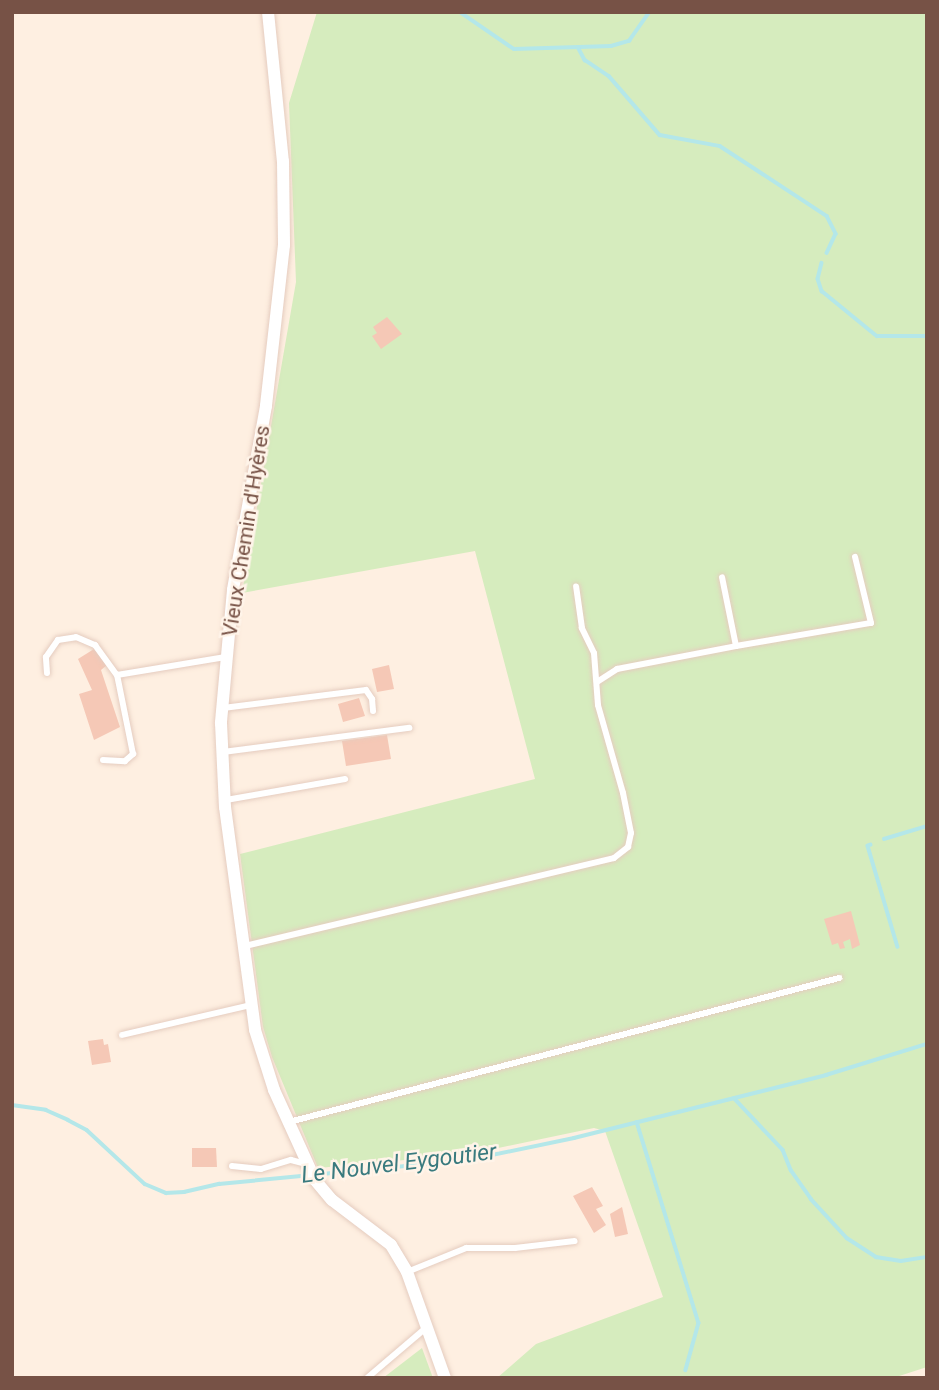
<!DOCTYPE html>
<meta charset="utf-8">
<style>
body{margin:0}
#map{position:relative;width:939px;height:1390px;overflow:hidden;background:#feefe1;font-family:Roboto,sans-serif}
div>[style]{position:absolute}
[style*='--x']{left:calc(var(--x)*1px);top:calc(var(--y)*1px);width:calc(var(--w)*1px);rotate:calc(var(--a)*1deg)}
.green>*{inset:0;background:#d6ecbe}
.stream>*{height:3.5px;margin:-1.75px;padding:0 1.75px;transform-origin:1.75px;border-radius:1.75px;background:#b4e7e9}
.building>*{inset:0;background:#f5c8b6}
.roads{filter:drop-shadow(0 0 2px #e5ccbf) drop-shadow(0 0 2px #e5ccbf)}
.service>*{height:6px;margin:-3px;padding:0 3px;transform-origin:3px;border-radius:3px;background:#fff}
.minor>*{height:12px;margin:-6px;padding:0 6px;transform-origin:6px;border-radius:6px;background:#fff}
span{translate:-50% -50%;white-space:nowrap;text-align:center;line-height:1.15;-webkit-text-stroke:5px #fff4e9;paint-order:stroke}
.street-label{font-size:21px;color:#775246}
.water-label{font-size:23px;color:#397a7e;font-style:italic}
.frame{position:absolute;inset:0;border:14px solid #775246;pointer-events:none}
</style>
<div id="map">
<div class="green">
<i style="clip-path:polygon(317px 12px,927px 12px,927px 1367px,893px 1378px,497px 1378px,536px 1344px,663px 1297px,605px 1131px,594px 1128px,470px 1154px,318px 1168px,272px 1057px,263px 1027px,240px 854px,535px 779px,475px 551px,242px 593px,296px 282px,289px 103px)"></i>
<i style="clip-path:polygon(422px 1348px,433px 1378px,383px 1378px)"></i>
</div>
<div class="stream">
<i style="--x:460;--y:12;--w:65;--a:34.4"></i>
<i style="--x:514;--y:49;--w:97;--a:-1.8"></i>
<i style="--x:611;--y:46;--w:19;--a:-16"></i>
<i style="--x:629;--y:41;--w:35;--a:-55"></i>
<i style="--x:578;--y:47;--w:15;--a:62"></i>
<i style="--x:585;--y:60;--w:29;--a:34"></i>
<i style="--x:609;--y:76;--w:78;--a:49.2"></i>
<i style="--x:660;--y:135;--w:61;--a:10.4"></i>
<i style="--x:720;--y:146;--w:128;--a:33.2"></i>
<i style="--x:827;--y:216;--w:20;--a:63"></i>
<i style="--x:836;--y:234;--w:21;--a:115"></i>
<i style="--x:822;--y:263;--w:16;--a:104"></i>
<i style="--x:818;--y:279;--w:13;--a:72"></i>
<i style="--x:822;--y:291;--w:71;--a:39.3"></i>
<i style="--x:877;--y:336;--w:50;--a:0"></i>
<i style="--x:884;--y:839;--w:45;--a:-16.8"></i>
<i style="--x:871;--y:845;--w:3;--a:162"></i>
<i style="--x:868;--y:846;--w:105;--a:73.5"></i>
<i style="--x:734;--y:1098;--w:71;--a:46.7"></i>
<i style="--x:783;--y:1150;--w:22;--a:68"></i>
<i style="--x:791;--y:1170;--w:35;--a:55"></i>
<i style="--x:811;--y:1199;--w:53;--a:47.3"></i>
<i style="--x:847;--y:1238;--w:35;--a:33"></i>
<i style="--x:876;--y:1257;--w:25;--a:9"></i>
<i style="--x:901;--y:1261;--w:26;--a:-9"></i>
<i style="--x:12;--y:1105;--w:34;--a:8"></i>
<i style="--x:46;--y:1110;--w:24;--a:24"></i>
<i style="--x:68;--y:1120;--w:21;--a:28"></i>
<i style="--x:87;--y:1130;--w:79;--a:43"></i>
<i style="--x:145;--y:1184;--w:23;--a:23"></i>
<i style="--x:166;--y:1193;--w:18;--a:-3"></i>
<i style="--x:184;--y:1192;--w:36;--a:-13"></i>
<i style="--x:219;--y:1184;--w:250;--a:-5.5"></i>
<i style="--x:468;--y:1160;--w:108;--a:-11.7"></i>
<i style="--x:574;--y:1138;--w:260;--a:-14"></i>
<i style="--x:826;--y:1075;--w:106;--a:-17.1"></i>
<i style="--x:637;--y:1122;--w:210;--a:72.9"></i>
<i style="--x:699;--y:1323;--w:49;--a:105.5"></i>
</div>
<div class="building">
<i style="clip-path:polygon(387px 317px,402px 334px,381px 349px,372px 336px,377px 333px,373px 327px)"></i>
<i style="clip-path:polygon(94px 649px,107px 665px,101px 670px,120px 727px,94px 740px,79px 694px,92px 690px,78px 659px)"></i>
<i style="clip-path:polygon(389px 665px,394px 689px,377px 692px,372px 669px)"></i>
<i style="clip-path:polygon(359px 698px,365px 716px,343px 722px,338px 704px)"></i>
<i style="clip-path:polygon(387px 735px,391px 759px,346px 766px,342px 741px)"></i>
<i style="clip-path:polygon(851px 911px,860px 945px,852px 949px,850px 939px,843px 942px,845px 948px,840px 949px,838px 943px,832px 945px,824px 919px)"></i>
<i style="clip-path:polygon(103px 1039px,104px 1045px,108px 1044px,111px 1062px,92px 1065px,88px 1041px)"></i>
<i style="clip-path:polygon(192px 1148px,216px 1148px,217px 1167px,192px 1167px)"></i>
<i style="clip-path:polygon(592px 1187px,603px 1206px,596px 1209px,606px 1225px,594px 1233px,573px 1196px)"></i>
<i style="clip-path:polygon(622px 1207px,628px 1234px,615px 1237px,610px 1214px)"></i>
</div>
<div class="roads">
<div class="service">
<i style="--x:736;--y:646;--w:137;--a:-9.7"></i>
<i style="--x:871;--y:623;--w:68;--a:-103.6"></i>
<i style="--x:47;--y:673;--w:16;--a:-94"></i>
<i style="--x:46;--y:657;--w:21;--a:-55"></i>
<i style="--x:58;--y:640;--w:18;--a:-9"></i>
<i style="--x:76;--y:637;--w:21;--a:23"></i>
<i style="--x:95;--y:645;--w:37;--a:54"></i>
<i style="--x:117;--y:675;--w:110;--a:-9.4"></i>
<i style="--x:597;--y:682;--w:24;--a:-33"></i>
<i style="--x:617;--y:669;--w:121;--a:-10.9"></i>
<i style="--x:736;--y:646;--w:70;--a:-101.5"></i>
<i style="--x:223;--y:708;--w:144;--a:-7.2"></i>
<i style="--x:366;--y:690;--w:11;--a:56"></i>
<i style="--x:372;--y:699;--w:12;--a:85"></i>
<i style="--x:223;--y:752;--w:188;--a:-7.4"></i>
<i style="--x:103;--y:760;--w:22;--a:3"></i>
<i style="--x:125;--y:761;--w:11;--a:-41"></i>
<i style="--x:133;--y:754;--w:81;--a:-101.4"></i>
<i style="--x:226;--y:800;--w:121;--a:-10"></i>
<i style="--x:245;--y:946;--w:379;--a:-13.4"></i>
<i style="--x:614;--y:858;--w:18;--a:-38"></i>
<i style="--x:628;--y:847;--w:14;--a:-78"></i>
<i style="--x:631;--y:833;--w:41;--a:-101.3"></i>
<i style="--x:623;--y:793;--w:91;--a:-105.9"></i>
<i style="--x:598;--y:705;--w:52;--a:-94.4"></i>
<i style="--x:594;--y:653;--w:28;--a:-116"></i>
<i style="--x:582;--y:628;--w:42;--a:-98.1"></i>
<i style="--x:122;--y:1035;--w:132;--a:-13.1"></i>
<i style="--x:289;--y:1122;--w:569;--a:-14.67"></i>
<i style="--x:232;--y:1166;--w:29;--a:6"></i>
<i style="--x:261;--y:1169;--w:31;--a:-17"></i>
<i style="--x:291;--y:1160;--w:16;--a:15"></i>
<i style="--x:407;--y:1272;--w:64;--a:-22.1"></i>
<i style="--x:466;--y:1248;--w:49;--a:0"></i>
<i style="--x:515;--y:1248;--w:60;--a:-6.7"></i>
<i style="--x:367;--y:1378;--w:79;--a:-40.4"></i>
</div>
<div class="minor">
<i style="--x:268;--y:12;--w:150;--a:84.3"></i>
<i style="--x:283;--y:161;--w:84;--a:89.3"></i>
<i style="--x:284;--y:245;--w:162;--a:96.4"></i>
<i style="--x:266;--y:406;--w:187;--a:100.2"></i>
<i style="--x:233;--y:590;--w:134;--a:95.2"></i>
<i style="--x:221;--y:723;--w:84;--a:87.3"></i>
<i style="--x:225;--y:807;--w:225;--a:82.3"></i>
<i style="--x:255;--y:1030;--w:63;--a:72.4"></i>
<i style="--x:274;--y:1090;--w:99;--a:65.5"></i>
<i style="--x:315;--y:1180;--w:26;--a:50"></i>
<i style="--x:332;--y:1200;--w:74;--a:37.3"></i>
<i style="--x:391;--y:1245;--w:31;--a:59"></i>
<i style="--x:407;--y:1272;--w:113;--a:70.3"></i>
</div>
</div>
<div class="street-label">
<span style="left:246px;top:531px;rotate:-81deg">Vieux Chemin d'Hyères</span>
</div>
<div class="water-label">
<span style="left:399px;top:1164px;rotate:-7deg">Le Nouvel Eygoutier</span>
</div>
<div class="frame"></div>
</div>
